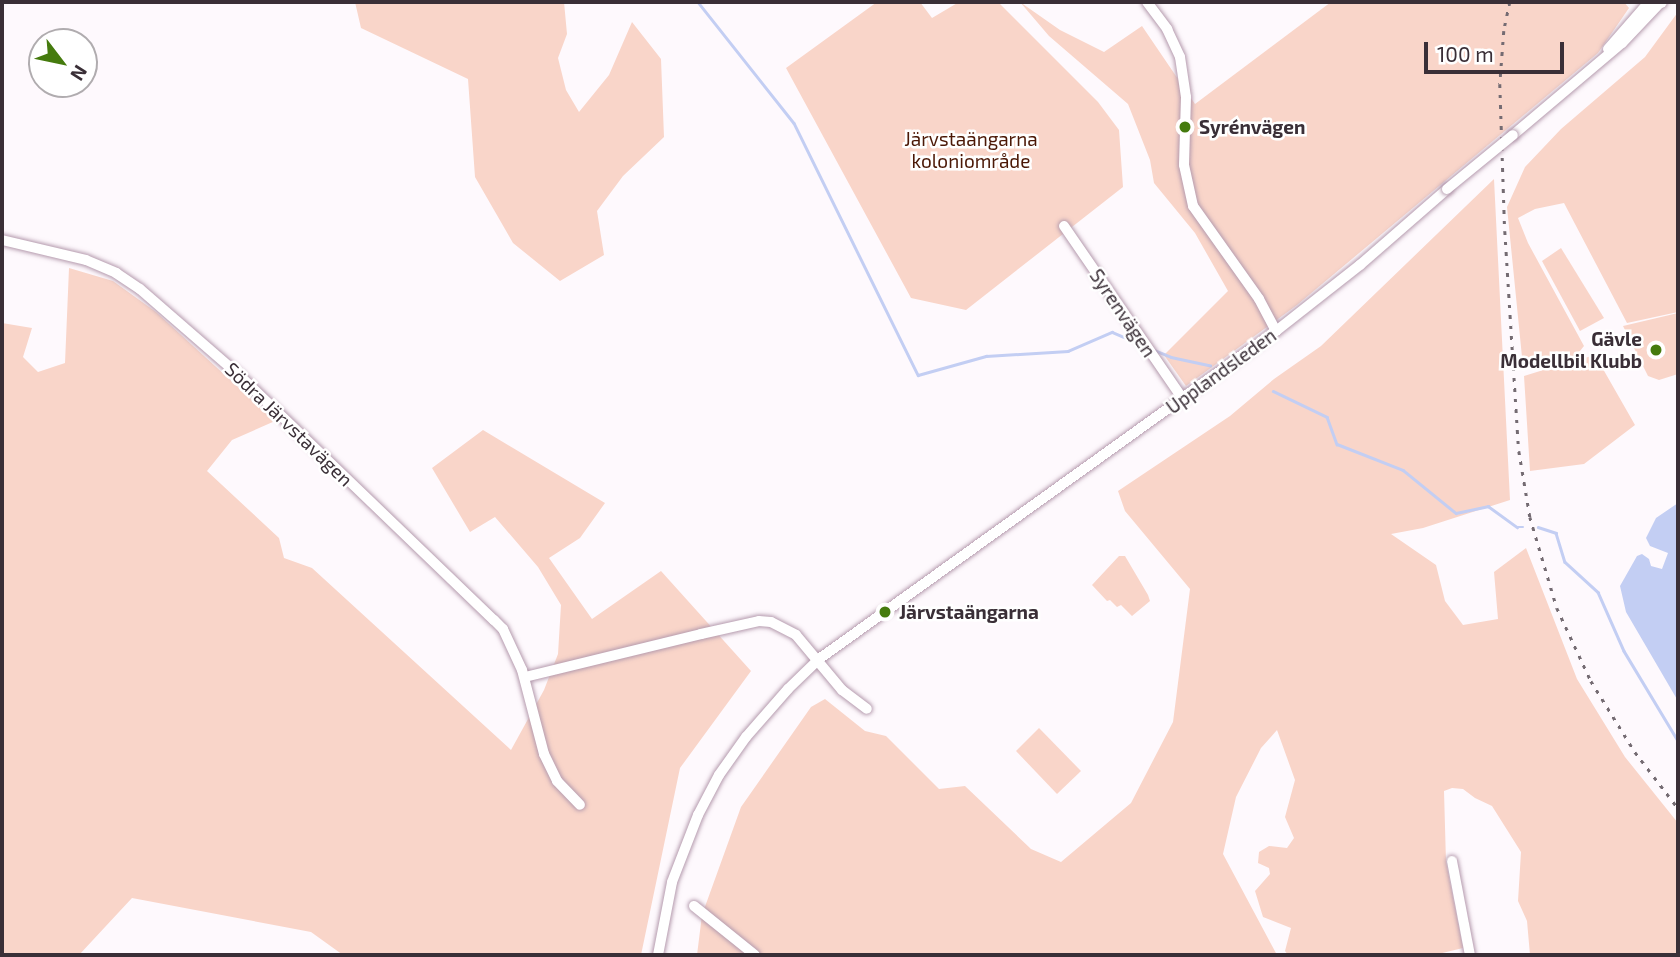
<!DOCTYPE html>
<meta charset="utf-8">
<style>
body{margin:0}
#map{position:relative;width:1680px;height:957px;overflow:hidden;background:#fef9fd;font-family:"Exo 2",sans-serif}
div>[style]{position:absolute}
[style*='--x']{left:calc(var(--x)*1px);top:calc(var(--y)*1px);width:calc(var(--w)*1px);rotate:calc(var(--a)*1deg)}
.green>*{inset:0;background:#f9d5c9}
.water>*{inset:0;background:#c3cef3}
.stream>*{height:2.5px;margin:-1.25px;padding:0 1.25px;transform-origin:1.25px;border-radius:1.25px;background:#c3cef3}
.roads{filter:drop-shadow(0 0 2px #b59bae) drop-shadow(0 0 2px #b59bae)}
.minor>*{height:10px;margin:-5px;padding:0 5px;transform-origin:5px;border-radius:5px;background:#fff}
.major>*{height:12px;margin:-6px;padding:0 6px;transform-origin:6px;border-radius:6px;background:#fff}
.rail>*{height:2.5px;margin-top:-1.25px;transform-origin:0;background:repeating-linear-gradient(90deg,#746b72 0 3.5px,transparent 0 10.5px)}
.bridges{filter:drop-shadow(0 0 2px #b59bae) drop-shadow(0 0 2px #b59bae)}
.minor-bridge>*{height:10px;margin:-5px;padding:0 5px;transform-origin:5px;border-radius:5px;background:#fff}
.dots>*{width:19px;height:19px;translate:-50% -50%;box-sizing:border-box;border:4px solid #fff;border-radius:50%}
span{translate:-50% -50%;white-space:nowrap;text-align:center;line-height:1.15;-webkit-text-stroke:5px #fff;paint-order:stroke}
.poi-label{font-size:19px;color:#3a2f37;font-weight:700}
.left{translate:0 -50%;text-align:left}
.right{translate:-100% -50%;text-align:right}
.park-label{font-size:19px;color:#4b1806}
.street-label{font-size:19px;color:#3a2f37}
.frame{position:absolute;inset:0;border:4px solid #3a2f37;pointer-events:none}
.north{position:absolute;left:28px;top:28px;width:70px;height:70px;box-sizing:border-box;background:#fff;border:2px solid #b0acaf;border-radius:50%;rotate:122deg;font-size:19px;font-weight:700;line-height:28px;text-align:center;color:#3a2f37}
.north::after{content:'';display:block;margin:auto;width:24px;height:32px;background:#457b0e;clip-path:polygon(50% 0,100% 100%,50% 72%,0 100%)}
.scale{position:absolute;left:1424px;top:42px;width:140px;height:32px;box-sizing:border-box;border:4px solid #3a2f37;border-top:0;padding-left:9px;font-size:21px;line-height:24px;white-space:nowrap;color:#3a2f37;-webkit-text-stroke:5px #fff;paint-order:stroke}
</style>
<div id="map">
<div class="green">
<i style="clip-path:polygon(355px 2px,564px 2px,567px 34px,558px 58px,566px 90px,579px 112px,609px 75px,632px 22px,661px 59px,664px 137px,623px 176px,597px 211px,604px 255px,560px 281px,513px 243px,475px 177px,468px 79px,361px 28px)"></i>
<i style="clip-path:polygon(877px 2px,920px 2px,932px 18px,959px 2px,998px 2px,1098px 102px,1119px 130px,1123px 187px,966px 310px,911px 298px,786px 68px)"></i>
<i style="clip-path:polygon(1020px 2px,1060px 30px,1104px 52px,1142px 26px,1195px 104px,1331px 2px,1624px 2px,1629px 8px,1598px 53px,1297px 305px,1186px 386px,1164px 355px,1228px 291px,1195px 233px,1154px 183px,1150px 160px,1128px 104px,1049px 36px)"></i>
<i style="clip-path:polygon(1678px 12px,1678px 312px,1627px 323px,1564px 203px,1535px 209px,1518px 218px,1528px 243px,1584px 346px,1571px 362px,1595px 355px,1635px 425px,1584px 464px,1530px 471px,1524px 376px,1566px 363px,1547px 367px,1522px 357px,1507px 207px,1525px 167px,1561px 129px,1645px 57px)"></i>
<i style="clip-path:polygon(1494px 179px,1510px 500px,1423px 528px,1391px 534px,1436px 565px,1445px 601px,1463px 625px,1498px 619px,1494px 572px,1526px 548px,1577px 679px,1625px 757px,1678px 823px,1678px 955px,1530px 955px,1527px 921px,1518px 901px,1521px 852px,1492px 806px,1475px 798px,1463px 789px,1452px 788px,1444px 791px,1446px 862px,1463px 948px,1434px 955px,1288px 955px,1285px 951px,1291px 928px,1263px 917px,1255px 891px,1270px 874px,1269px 868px,1258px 863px,1259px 852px,1269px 846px,1287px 848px,1294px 838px,1285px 817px,1295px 780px,1277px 730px,1261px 748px,1236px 797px,1223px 854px,1277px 955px,697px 955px,702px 915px,741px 807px,811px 707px,825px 699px,865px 731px,886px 736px,939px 789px,965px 786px,1031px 849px,1061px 862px,1131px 803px,1173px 722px,1190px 589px,1125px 511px,1118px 491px,1230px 416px,1274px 379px,1321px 346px)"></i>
<i style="clip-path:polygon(1561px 248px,1604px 318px,1580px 331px,1542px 261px)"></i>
<i style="clip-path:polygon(69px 268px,113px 281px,156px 312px,275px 421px,232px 440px,207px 471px,279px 538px,284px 558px,312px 568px,511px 750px,544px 690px,558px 654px,561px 605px,538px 567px,495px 517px,470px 532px,432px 468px,483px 430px,605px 503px,580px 538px,549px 558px,592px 619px,661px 571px,751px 671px,680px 768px,641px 955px,343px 955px,311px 932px,132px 898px,79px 955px,2px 955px,2px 323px,32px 328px,23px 357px,38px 372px,65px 363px)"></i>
<i style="clip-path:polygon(1678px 313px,1678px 374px,1659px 380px,1648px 376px,1623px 326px)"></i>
<i style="clip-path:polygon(1119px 556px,1125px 556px,1148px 595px,1150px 601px,1132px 616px,1121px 605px,1117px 607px,1110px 600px,1107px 601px,1092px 585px)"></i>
<i style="clip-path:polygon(1039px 728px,1081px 771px,1057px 794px,1016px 751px)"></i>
</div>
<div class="water">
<i style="clip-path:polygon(1678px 503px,1678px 701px,1626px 612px,1620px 586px,1637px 556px,1642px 554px,1649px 559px,1651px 566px,1662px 569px,1668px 553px,1650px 546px,1646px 538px,1656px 518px)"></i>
</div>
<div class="stream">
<i style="--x:698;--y:2;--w:154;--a:51.6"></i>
<i style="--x:794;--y:123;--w:281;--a:63.8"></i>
<i style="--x:918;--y:375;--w:71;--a:-15.6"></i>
<i style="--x:986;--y:356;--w:82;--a:-3.5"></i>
<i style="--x:1068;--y:351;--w:48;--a:-23.4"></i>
<i style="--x:1112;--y:332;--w:33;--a:23"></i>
<i style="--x:1154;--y:350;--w:18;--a:22"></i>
<i style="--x:1171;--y:357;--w:40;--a:12"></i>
<i style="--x:1273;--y:391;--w:60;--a:25.7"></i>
<i style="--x:1327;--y:417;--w:29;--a:70"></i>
<i style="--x:1337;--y:444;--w:71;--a:21.5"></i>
<i style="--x:1403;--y:470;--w:68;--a:39.1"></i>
<i style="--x:1456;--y:513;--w:33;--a:-12"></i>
<i style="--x:1488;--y:506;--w:36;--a:36"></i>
<i style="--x:1517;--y:527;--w:6;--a:0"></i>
<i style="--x:1538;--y:527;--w:19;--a:18"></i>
<i style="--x:1556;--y:533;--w:30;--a:73"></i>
<i style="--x:1565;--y:562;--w:45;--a:42.3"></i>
<i style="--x:1598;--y:592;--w:64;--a:66.2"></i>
<i style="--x:1624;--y:651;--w:105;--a:59"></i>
</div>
<div class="roads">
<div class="minor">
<i style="--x:1147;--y:2;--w:34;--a:53"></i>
<i style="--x:1167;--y:29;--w:31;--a:65"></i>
<i style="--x:1180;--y:57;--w:40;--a:81.5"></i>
<i style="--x:1186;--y:97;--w:68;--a:91.7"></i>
<i style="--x:1184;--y:165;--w:42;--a:77.6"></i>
<i style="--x:1193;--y:206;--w:114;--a:54.6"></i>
<i style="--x:1259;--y:299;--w:36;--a:62"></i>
<i style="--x:1608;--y:49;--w:62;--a:-48.9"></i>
<i style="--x:1513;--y:135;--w:143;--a:-40.2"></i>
<i style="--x:1622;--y:43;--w:55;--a:-46.5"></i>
<i style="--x:1064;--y:226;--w:210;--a:55.5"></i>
<i style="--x:2;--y:240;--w:86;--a:13.4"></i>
<i style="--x:86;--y:260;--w:33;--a:23"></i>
<i style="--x:116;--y:273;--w:29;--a:34"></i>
<i style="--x:140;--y:289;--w:131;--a:41"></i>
<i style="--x:239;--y:375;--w:354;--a:43.9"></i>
<i style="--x:494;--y:620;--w:13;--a:45"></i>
<i style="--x:503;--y:629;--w:45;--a:65.1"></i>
<i style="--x:522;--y:670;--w:87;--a:75.3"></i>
<i style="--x:544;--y:754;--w:30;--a:64"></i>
<i style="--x:557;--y:781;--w:33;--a:46"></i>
<i style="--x:525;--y:677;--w:181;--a:-13.7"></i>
<i style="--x:701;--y:634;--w:59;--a:-12.6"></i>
<i style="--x:759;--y:621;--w:12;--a:5"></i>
<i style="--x:771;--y:622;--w:28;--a:27"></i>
<i style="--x:796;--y:635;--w:72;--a:50.1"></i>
<i style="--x:842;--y:690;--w:31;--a:37"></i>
<i style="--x:1452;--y:861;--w:96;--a:79.2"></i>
<i style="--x:694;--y:906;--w:78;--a:38.8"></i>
<i style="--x:658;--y:955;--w:74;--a:-79.1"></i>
<i style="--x:672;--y:882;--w:72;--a:-68.8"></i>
<i style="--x:698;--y:815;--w:45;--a:-62.3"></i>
<i style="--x:719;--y:775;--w:47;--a:-54.6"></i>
<i style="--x:746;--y:737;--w:64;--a:-48.8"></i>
<i style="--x:788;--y:689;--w:43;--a:-44.1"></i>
<i style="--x:819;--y:659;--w:563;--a:-35.67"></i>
<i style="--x:1276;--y:331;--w:107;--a:-38.2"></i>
<i style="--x:1360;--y:265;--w:116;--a:-41.1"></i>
</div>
<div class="major">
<i style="--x:1658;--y:2;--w:3;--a:0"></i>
</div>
</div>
<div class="rail">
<i style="--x:1510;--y:2;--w:30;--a:102"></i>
<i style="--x:1504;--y:31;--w:53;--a:94.3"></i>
<i style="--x:1500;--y:84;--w:147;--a:88.1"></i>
<i style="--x:1505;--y:231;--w:220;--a:86.4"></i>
<i style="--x:1519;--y:451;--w:67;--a:80.5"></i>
<i style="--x:1530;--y:517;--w:95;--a:73.5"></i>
<i style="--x:1557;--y:608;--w:81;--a:65"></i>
<i style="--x:1591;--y:681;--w:84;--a:58.2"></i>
<i style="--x:1635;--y:752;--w:71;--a:52.5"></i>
</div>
<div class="bridges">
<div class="minor-bridge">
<i style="--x:1447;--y:189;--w:85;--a:-39.3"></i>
</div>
</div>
<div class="dots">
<i style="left:1185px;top:127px;background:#457b0e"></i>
<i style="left:1656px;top:350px;background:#457b0e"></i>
<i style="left:885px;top:612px;background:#457b0e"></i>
</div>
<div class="poi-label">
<span class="left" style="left:1199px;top:127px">Syrénvägen</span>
<span class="right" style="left:1642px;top:350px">Gävle<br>Modellbil Klubb</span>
<span class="left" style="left:899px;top:612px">Järvstaängarna</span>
</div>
<div class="park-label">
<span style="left:971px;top:150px">Järvstaängarna<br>koloniområde</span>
</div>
<div class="street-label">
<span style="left:1123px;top:313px;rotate:56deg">Syrenvägen</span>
<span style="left:1221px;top:371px;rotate:-36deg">Upplandsleden</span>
<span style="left:289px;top:424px;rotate:44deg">Södra Järvstavägen</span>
</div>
<div class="frame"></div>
<div class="north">N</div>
<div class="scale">100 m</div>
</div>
